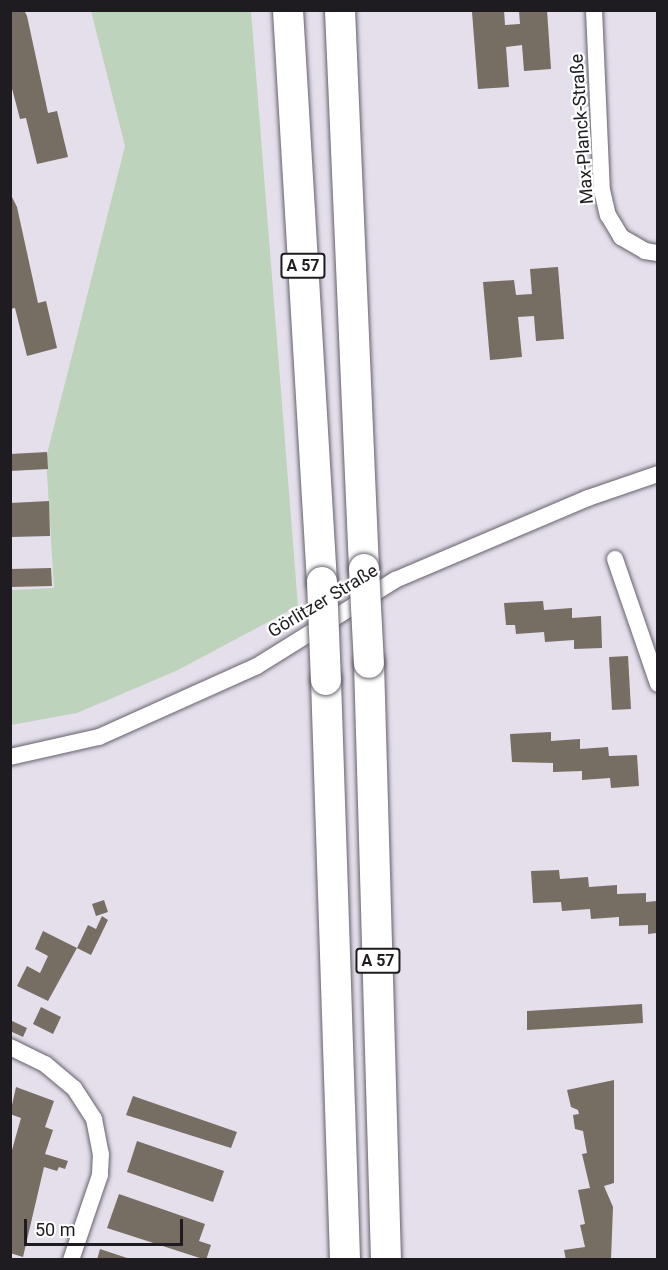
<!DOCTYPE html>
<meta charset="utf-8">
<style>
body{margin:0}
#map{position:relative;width:668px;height:1270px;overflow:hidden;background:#e5dfec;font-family:Roboto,sans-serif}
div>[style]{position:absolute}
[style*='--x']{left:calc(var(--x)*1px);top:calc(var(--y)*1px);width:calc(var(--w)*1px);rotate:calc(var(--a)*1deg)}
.green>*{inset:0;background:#bed3bb}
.building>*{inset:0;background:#766d63}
.roads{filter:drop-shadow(0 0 2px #66616c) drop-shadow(0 0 2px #66616c)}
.minor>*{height:16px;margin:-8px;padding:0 8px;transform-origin:8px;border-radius:8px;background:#fff}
.motorway>*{height:30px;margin:-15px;padding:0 15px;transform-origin:15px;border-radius:15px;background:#fff}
.bridges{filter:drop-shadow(0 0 2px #66616c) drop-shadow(0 0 2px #66616c)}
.motorway-bridge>*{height:30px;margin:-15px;padding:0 15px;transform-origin:15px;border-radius:15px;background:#fff}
span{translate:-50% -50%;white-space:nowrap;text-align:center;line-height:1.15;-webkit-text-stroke:4.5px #fff;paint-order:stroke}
.shield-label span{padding:2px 4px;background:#fff;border:2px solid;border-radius:4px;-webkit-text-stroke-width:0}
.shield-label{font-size:16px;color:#1e1c20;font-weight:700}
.street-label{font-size:18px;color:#1e1c20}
.frame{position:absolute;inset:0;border:12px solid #1e1c20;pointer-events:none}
.scale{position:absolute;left:24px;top:1219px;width:159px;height:27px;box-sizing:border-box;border:3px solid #1e1c20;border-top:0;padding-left:8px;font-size:18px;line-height:21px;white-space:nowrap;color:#1e1c20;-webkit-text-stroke:4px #fff;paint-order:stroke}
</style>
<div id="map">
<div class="green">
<i style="clip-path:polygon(91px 11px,251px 11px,298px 606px,176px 671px,77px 713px,11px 725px,11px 590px,54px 588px,46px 458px,125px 146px)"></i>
</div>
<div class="building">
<i style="clip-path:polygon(10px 10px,24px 10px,27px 16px,48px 113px,57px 111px,68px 157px,37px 164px,26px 118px,20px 119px,10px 81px)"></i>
<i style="clip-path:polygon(504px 10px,505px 25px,520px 24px,519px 10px,547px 10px,551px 69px,524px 71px,522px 45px,506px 47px,509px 87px,478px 89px,472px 12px)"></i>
<i style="clip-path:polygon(10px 193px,17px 207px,38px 303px,46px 301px,57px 348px,27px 356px,15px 308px,10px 309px)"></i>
<i style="clip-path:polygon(558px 267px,564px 339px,536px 341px,534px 316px,518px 317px,522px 357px,490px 360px,483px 282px,514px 280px,516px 295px,532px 294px,530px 269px)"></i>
<i style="clip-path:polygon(47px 452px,48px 469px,10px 471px,10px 454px)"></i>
<i style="clip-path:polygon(49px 501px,50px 536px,10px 537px,10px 503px)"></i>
<i style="clip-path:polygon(51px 568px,52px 586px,10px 587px,10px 569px)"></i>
<i style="clip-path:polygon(543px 601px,544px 610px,572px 608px,572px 618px,601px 616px,602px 648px,574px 649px,574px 640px,545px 642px,544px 632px,516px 634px,515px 625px,506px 625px,504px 603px)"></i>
<i style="clip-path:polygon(628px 656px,631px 709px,612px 710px,609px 657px)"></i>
<i style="clip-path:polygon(551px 732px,551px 741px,580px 739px,580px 749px,608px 747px,609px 756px,637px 755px,639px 786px,611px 788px,610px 778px,582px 780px,582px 771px,553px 772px,553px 763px,512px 762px,510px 734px)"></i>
<i style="clip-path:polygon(559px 870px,560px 879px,588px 877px,589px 887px,617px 885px,617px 894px,646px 893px,646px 902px,657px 901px,657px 933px,648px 934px,648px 925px,619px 926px,619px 917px,591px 919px,590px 909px,562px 911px,561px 902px,533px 903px,531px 871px)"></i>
<i style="clip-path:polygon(104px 900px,108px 912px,96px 916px,92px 904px)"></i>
<i style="clip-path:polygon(102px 916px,108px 920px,91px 955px,77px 948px,88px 925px,96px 929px)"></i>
<i style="clip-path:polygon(43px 931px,77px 948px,48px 1001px,17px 986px,27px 966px,40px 973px,48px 956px,35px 949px)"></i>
<i style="clip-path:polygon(642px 1004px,643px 1023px,527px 1030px,527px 1011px)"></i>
<i style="clip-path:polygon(41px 1007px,61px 1017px,53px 1034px,33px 1024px)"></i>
<i style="clip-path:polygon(10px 1020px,27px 1028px,23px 1037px,10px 1031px)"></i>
<i style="clip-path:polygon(614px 1080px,614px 1183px,604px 1186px,613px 1207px,611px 1260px,566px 1260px,564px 1250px,585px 1247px,580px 1225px,585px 1224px,578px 1190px,590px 1188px,582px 1154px,587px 1153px,583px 1131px,575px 1129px,573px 1115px,579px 1114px,578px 1110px,571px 1107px,567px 1090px)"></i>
<i style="clip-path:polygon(16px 1087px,54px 1101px,45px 1127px,53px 1130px,45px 1154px,68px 1161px,65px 1169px,59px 1167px,57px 1171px,44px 1167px,23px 1257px,10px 1253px,10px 1157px,21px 1118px,10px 1114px)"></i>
<i style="clip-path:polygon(133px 1096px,237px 1132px,231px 1148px,126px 1115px)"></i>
<i style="clip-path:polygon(137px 1141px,224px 1171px,213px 1202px,127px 1172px)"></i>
<i style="clip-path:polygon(119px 1194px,205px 1224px,199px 1241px,211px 1245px,206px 1260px,107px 1228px)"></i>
<i style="clip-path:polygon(100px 1249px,130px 1259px,130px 1260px,97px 1260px)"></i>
</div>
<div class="roads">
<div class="minor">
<i style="--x:594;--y:10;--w:180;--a:87.5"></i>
<i style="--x:602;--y:190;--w:26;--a:77"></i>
<i style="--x:608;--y:215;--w:26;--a:59"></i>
<i style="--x:621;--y:237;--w:28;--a:30"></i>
<i style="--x:645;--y:251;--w:13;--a:9"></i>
<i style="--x:615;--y:559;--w:132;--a:71"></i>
<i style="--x:10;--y:757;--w:91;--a:-12.7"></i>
<i style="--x:99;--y:737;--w:173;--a:-24.2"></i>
<i style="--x:257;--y:666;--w:163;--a:-31.9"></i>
<i style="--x:395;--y:580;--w:210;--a:-23"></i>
<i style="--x:588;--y:498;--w:74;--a:-18.9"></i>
<i style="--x:10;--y:1047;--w:39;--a:26"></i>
<i style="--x:45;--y:1064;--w:38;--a:40"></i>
<i style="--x:74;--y:1088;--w:37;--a:57"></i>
<i style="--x:94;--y:1119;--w:36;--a:79"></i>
<i style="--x:101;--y:1154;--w:21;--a:93"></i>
<i style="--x:100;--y:1175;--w:90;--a:108.8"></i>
</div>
<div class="motorway">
<i style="--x:288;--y:10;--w:573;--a:86.6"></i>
<i style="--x:340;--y:10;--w:560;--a:87.54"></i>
<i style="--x:369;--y:663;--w:597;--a:88.37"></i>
<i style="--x:326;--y:680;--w:580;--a:88.12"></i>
</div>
</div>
<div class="bridges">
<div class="motorway-bridge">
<i style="--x:364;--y:569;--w:94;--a:87"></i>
<i style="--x:322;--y:582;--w:98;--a:87.7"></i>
</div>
</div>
<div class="shield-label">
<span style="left:303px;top:266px">A 57</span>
<span style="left:378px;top:961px">A 57</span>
</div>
<div class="street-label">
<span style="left:582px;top:129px;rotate:-94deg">Max-Planck-Straße</span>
<span style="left:323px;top:601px;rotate:-31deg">Görlitzer Straße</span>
</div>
<div class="frame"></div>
<div class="scale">50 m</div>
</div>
